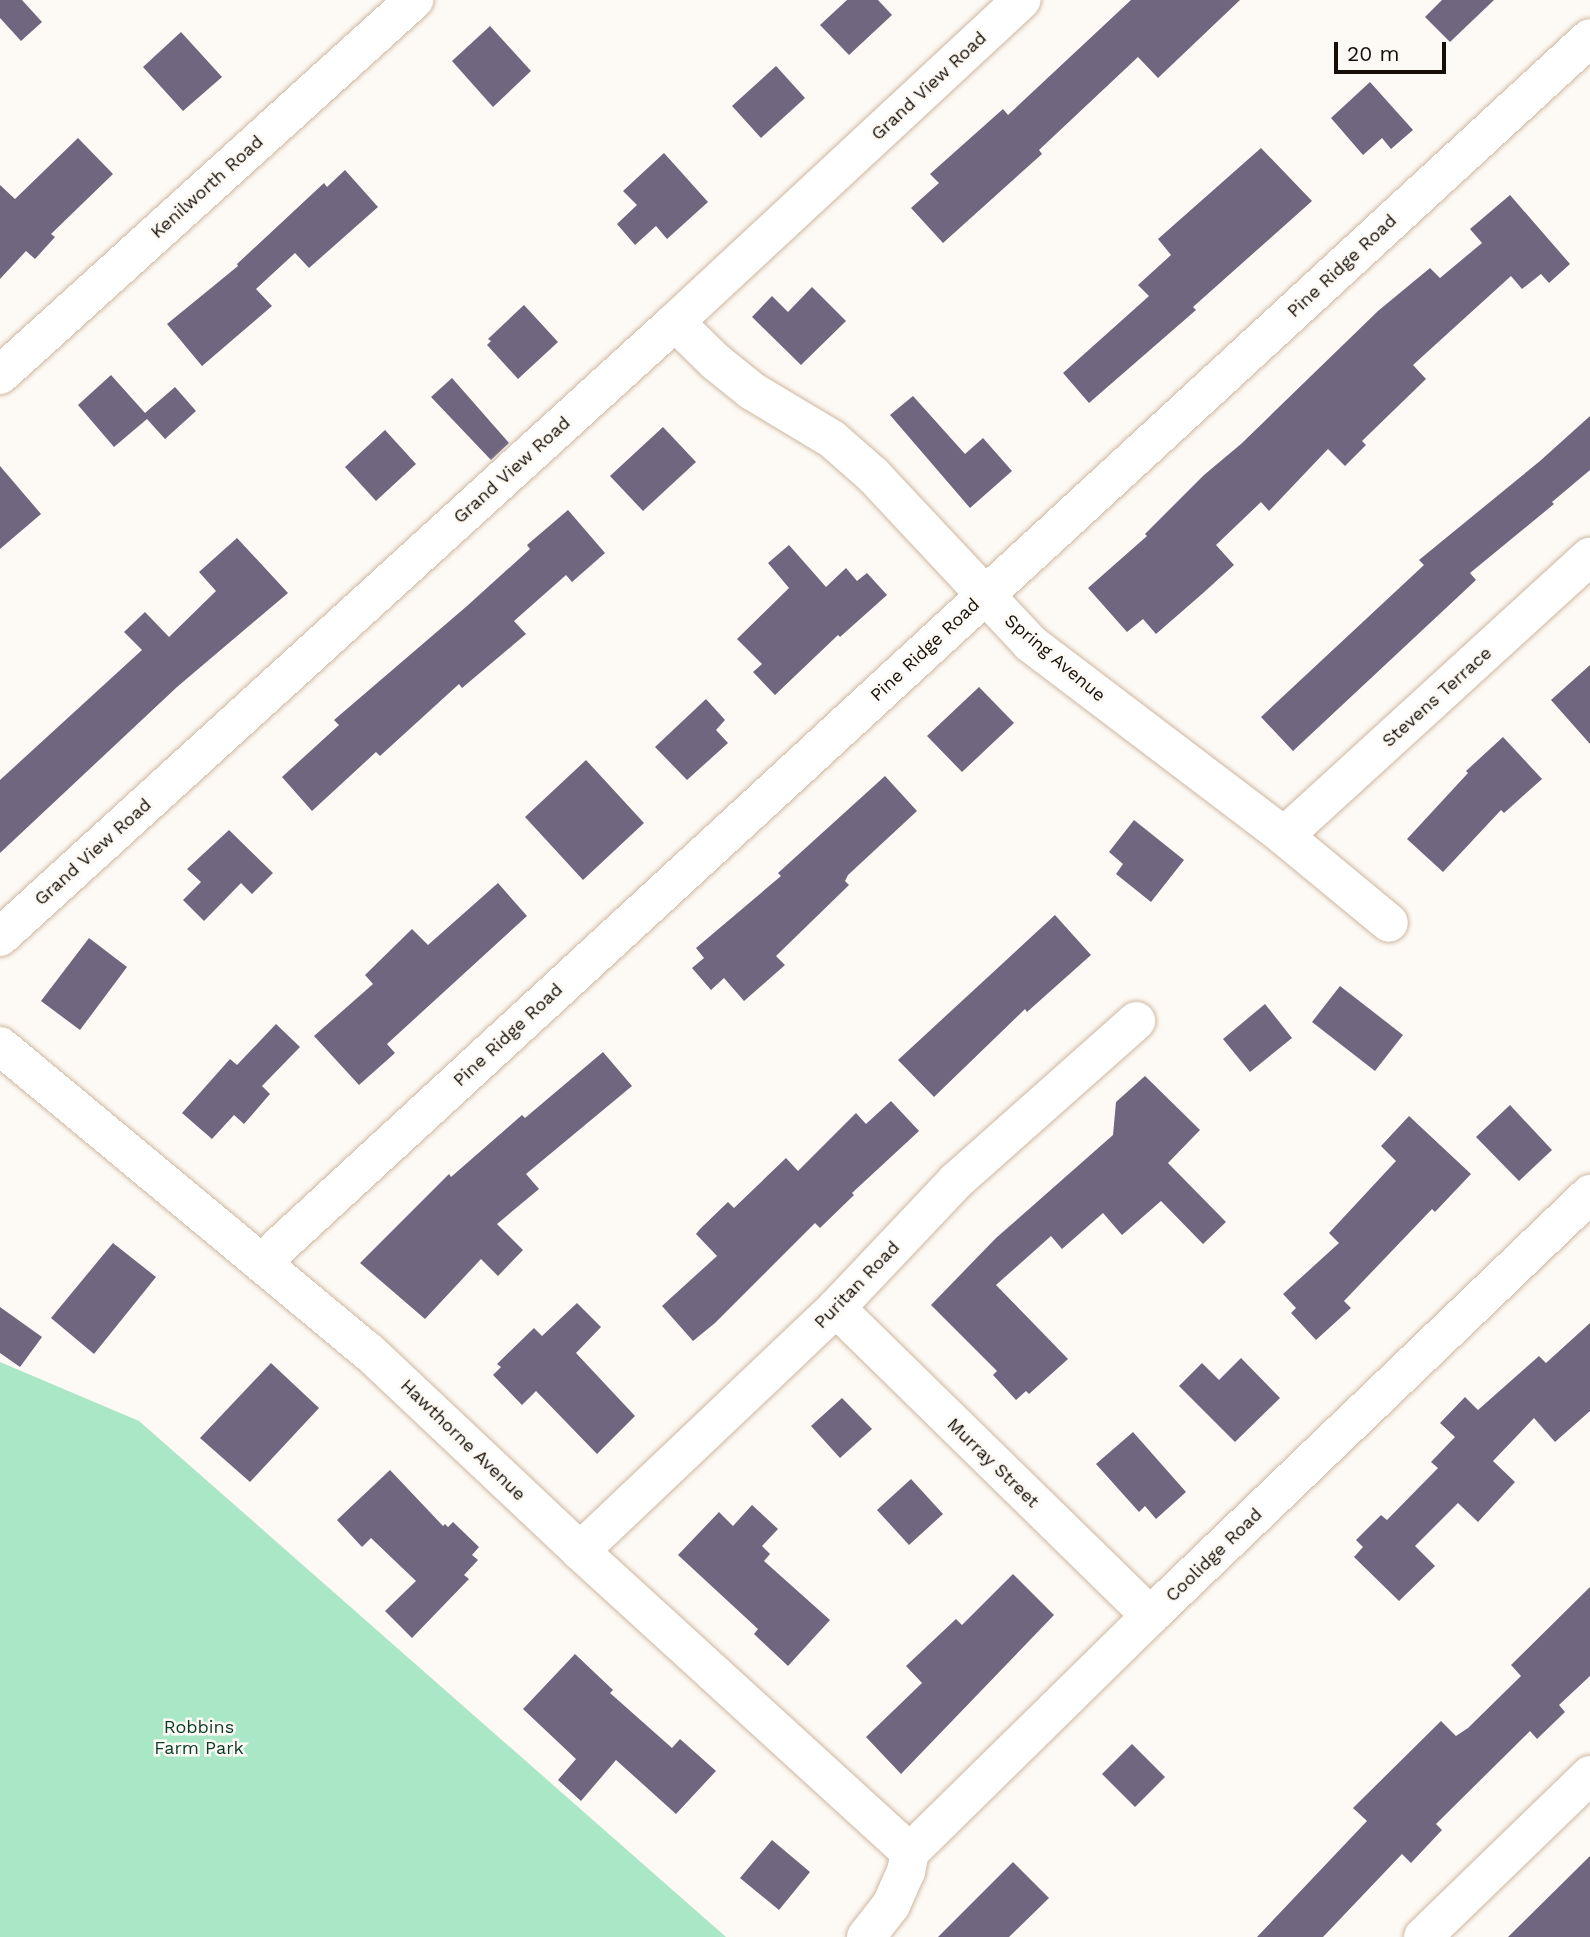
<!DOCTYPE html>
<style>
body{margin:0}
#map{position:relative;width:1590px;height:1937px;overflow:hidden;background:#fdf9f4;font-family:"Work Sans",sans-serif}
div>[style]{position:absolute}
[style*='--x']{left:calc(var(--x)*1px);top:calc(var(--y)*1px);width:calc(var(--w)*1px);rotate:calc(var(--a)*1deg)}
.green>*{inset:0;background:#a9e7c7}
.building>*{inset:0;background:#706680}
.roads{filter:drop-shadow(0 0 2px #cdb7a0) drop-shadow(0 0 2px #cdb7a0)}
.street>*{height:38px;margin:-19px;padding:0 19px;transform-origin:19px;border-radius:19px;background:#fff}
span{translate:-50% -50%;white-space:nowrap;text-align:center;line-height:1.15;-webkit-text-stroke:5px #fdf9f4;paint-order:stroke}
.street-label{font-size:18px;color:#160e06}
.park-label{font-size:18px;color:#093c28}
.scale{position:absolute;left:1334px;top:42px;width:112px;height:32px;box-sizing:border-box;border:4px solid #160e06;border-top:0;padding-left:9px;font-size:21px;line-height:24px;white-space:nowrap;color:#160e06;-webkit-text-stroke:5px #fdf9f4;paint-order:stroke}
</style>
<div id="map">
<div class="green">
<i style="clip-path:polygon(0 1362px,139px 1421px,726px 1937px,0 1937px)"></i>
</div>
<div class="building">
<i style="clip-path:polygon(0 0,22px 0,42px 22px,21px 41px,0 18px)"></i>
<i style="clip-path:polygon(847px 0,878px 0,892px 15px,849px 55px,820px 25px)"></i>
<i style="clip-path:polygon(1131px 0,1240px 0,1158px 78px,1138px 57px,1039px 150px,1042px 154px,943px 243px,911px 208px,939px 183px,930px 174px,1003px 109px,1008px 115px)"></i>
<i style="clip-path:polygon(1442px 0,1494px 0,1450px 42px,1425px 17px)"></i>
<i style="clip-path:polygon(490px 26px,531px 71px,493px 107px,452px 61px)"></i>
<i style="clip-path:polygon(181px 32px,222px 77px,183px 111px,143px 67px)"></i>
<i style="clip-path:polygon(776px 66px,805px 98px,761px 138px,732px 106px)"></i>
<i style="clip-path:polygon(1370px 82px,1413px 130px,1391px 149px,1382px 138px,1363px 155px,1331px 118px)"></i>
<i style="clip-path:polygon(78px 138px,113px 174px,51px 234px,55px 237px,35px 259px,26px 251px,0 279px,0 185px,15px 199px)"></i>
<i style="clip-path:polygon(1261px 148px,1312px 201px,1193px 307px,1196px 310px,1089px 403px,1063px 373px,1149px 296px,1138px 285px,1171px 255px,1158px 239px)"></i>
<i style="clip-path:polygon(664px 153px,708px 202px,667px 239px,656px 226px,635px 245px,617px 224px,637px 205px,623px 191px)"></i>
<i style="clip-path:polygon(345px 170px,378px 207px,309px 268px,295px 253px,256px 289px,272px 306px,202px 366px,167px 324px,238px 266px,237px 264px,324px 183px,327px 187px)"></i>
<i style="clip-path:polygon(1510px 195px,1570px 264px,1549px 283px,1541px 274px,1522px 289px,1511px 276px,1413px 365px,1426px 379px,1362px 441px,1366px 445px,1345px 466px,1328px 449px,1269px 511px,1261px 502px,1216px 545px,1234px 565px,1202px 594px,1156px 634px,1143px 619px,1127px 632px,1088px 588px,1147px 536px,1145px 534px,1204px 475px,1241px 444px,1378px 311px,1430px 268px,1440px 278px,1482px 243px,1470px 229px)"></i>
<i style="clip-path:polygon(812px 287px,846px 321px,801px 365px,752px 317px,772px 296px,788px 312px)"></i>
<i style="clip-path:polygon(524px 305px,558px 342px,518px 379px,487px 345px,491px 341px,488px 339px)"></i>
<i style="clip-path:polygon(111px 375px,145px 413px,175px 387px,196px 411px,165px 439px,147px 419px,114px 447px,78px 405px)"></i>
<i style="clip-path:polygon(452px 378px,509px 443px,491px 460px,431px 397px)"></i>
<i style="clip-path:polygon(913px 396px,965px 454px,983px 438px,1012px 471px,970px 508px,890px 415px)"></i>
<i style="clip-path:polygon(1590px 416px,1590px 470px,1552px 502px,1554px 504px,1470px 573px,1476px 580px,1293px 751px,1261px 717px,1424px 565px,1419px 560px,1540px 461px)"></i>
<i style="clip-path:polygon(663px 427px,696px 462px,643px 511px,610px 476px)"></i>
<i style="clip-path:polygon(385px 430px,416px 464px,376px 501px,345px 467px)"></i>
<i style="clip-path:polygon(0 466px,41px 514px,0 549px)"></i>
<i style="clip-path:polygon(568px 510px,605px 553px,572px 582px,566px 575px,514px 621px,526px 634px,462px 688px,459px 684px,380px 756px,376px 752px,312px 811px,282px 777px,339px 725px,334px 720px,467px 606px,530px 549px,527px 545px)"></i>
<i style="clip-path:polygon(237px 538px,288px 593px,177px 687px,0 853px,0 780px,142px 650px,124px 632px,145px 612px,169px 637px,216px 591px,199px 572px)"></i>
<i style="clip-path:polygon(789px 545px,826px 587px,846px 568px,857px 581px,867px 573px,887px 595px,840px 637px,838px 635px,775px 695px,753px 672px,762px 664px,737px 639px,789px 588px,768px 563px)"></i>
<i style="clip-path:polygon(1590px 665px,1590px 744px,1551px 700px)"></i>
<i style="clip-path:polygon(979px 687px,1014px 723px,962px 772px,927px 736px)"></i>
<i style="clip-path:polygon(706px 699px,725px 720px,716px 730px,728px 743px,687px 780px,655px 747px)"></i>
<i style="clip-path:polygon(1503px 737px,1542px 779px,1504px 813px,1501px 810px,1443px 872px,1407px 839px,1468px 773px,1466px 771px)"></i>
<i style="clip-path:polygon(586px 760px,644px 823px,583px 880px,525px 817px)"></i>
<i style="clip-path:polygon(885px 776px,917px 811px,848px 875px,845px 881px,849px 885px,776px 956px,785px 965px,744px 1001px,724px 978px,711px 990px,692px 968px,704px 958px,696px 948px,781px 876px,778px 873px)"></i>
<i style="clip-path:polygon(1134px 820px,1184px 860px,1151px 902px,1116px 874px,1123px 864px,1109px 852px)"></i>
<i style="clip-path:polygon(229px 830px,273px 873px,252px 894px,241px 883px,204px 921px,183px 900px,201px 882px,187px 869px)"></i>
<i style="clip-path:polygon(498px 883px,527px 916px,387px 1044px,395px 1053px,359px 1085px,314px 1036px,373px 984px,365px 975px,412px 929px,428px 945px)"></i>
<i style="clip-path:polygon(1055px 915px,1091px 955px,1027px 1012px,1025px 1009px,934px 1097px,898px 1060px)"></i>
<i style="clip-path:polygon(89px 938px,127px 967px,80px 1030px,41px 1001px)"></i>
<i style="clip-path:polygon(1340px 986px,1403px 1035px,1375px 1071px,1312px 1022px)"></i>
<i style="clip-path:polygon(1265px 1004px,1292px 1038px,1250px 1072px,1223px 1039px)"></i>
<i style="clip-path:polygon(276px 1024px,300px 1047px,262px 1086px,270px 1094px,244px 1124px,234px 1115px,212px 1139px,182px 1113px,230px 1059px,237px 1065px)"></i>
<i style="clip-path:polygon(603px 1052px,632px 1086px,526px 1174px,539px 1189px,497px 1224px,523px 1250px,498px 1276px,481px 1259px,425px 1319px,360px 1263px,449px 1174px,451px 1177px,522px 1115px,525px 1118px)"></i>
<i style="clip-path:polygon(1145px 1076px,1200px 1130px,1168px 1163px,1226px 1222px,1203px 1244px,1161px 1201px,1122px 1235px,1103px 1213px,1062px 1249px,1051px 1236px,996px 1285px,1068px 1359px,1029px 1394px,1026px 1391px,1016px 1400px,993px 1375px,997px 1371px,931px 1305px,996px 1238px,1113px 1135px,1116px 1102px)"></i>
<i style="clip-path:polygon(891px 1101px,919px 1131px,852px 1193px,854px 1195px,820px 1228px,815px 1223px,715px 1323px,693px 1341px,662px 1306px,717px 1256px,696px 1234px,700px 1229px,728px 1202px,734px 1208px,786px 1158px,798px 1171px,856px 1113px,866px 1124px)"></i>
<i style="clip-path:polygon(1510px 1105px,1552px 1150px,1519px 1181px,1476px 1137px)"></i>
<i style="clip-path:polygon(1409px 1116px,1471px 1174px,1435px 1212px,1432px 1209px,1344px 1301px,1351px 1308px,1316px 1340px,1291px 1313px,1296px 1308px,1283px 1294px,1339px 1243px,1329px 1233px,1396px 1161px,1381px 1146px)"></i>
<i style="clip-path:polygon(113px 1243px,156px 1277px,94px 1354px,51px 1318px)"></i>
<i style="clip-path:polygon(577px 1303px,601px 1327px,576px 1353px,635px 1416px,597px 1454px,536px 1391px,522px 1405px,493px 1375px,501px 1367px,497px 1364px,534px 1328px,542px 1336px)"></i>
<i style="clip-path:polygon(0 1307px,42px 1337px,20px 1367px,0 1353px)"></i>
<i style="clip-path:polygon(1590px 1323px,1590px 1411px,1555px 1442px,1534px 1418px,1493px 1461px,1515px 1482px,1478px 1522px,1458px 1503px,1415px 1546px,1435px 1566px,1399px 1601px,1354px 1557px,1363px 1547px,1356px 1540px,1381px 1515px,1387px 1520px,1438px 1468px,1431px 1462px,1455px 1437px,1440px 1423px,1465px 1397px,1478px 1410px,1539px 1356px,1546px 1363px)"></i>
<i style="clip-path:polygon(1241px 1358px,1280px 1398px,1235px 1442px,1179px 1386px,1202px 1363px,1219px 1380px)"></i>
<i style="clip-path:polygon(271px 1363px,319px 1408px,250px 1482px,200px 1438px)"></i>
<i style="clip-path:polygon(842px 1398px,872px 1429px,840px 1458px,811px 1426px)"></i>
<i style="clip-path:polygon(1133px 1432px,1186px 1492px,1156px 1519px,1145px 1506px,1139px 1512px,1096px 1464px)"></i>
<i style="clip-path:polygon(390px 1470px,443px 1526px,445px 1524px,448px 1527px,453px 1522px,479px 1547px,472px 1555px,478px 1560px,464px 1575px,469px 1579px,412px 1638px,385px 1611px,416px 1581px,371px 1538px,362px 1547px,337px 1520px)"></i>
<i style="clip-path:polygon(911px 1479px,943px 1514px,909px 1545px,877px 1510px)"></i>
<i style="clip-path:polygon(752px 1505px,778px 1529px,762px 1546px,770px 1554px,764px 1561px,830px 1620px,788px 1666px,754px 1634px,758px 1629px,678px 1555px,719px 1512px,733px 1526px)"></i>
<i style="clip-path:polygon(1013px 1574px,1054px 1615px,901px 1774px,866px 1737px,922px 1683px,906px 1666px,956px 1619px,962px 1625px)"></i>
<i style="clip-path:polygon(1590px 1587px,1590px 1676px,1559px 1705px,1565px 1712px,1537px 1739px,1530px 1731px,1436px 1824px,1442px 1830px,1411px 1863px,1402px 1854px,1323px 1937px,1257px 1937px,1367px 1821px,1353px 1808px,1441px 1721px,1456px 1736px,1468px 1728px,1521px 1676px,1511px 1665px)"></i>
<i style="clip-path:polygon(575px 1654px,613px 1690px,610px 1693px,672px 1748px,680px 1739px,716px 1771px,676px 1814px,616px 1760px,581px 1801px,558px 1780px,576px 1759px,523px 1709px)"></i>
<i style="clip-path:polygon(1132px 1744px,1165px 1777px,1135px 1807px,1102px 1774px)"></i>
<i style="clip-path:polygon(772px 1840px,810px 1872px,779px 1910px,740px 1878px)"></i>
<i style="clip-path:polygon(1590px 1856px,1590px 1937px,1508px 1937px)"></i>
<i style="clip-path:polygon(1013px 1862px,1049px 1898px,1009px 1937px,938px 1937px)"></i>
</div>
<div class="roads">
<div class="street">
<i style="--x:675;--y:322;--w:57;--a:44.3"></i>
<i style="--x:716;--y:362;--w:46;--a:38.9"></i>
<i style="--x:752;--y:391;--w:93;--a:31"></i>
<i style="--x:832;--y:439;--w:55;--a:41.3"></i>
<i style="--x:873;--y:475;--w:230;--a:46.9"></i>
<i style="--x:1030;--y:643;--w:319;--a:37.2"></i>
<i style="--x:1284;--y:836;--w:136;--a:39.6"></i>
<i style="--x:0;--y:375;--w:559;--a:-42.17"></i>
<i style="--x:1284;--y:836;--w:414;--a:-42.4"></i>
<i style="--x:0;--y:937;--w:913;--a:-42.34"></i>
<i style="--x:675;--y:322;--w:473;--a:-42.9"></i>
<i style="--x:0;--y:1046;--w:478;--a:39.7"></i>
<i style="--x:368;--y:1351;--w:291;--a:43.3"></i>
<i style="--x:580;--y:1551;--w:447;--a:42.4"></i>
<i style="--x:261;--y:1263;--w:1807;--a:-42.67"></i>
<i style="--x:836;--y:1308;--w:440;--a:44.4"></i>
<i style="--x:580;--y:1551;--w:353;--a:-43.5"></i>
<i style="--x:836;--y:1308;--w:175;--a:-46.6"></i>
<i style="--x:956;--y:1181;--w:241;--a:-41.6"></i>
<i style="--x:866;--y:1937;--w:41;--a:-52"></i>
<i style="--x:891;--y:1905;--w:36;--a:-66"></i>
<i style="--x:906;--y:1872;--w:20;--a:-79"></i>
<i style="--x:910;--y:1852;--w:337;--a:-44.5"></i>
<i style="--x:1150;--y:1616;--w:610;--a:-43.8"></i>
<i style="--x:1423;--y:1937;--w:233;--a:-44.1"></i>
</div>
</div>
<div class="street-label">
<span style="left:929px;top:86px;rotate:-43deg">Grand View Road</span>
<span style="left:207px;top:187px;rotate:-42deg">Kenilworth Road</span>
<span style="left:1342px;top:266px;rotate:-43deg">Pine Ridge Road</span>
<span style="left:512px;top:470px;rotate:-42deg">Grand View Road</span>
<span style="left:925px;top:650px;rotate:-43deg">Pine Ridge Road</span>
<span style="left:1055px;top:658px;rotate:40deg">Spring Avenue</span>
<span style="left:1437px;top:697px;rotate:-42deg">Stevens Terrace</span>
<span style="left:93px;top:852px;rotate:-42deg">Grand View Road</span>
<span style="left:508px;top:1035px;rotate:-43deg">Pine Ridge Road</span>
<span style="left:857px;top:1285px;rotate:-46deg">Puritan Road</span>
<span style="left:463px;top:1440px;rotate:44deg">Hawthorne Avenue</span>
<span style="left:993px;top:1463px;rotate:44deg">Murray Street</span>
<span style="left:1214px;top:1555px;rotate:-44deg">Coolidge Road</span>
</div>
<div class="park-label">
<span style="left:199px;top:1738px">Robbins<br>Farm Park</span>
</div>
<div class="scale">20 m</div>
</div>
